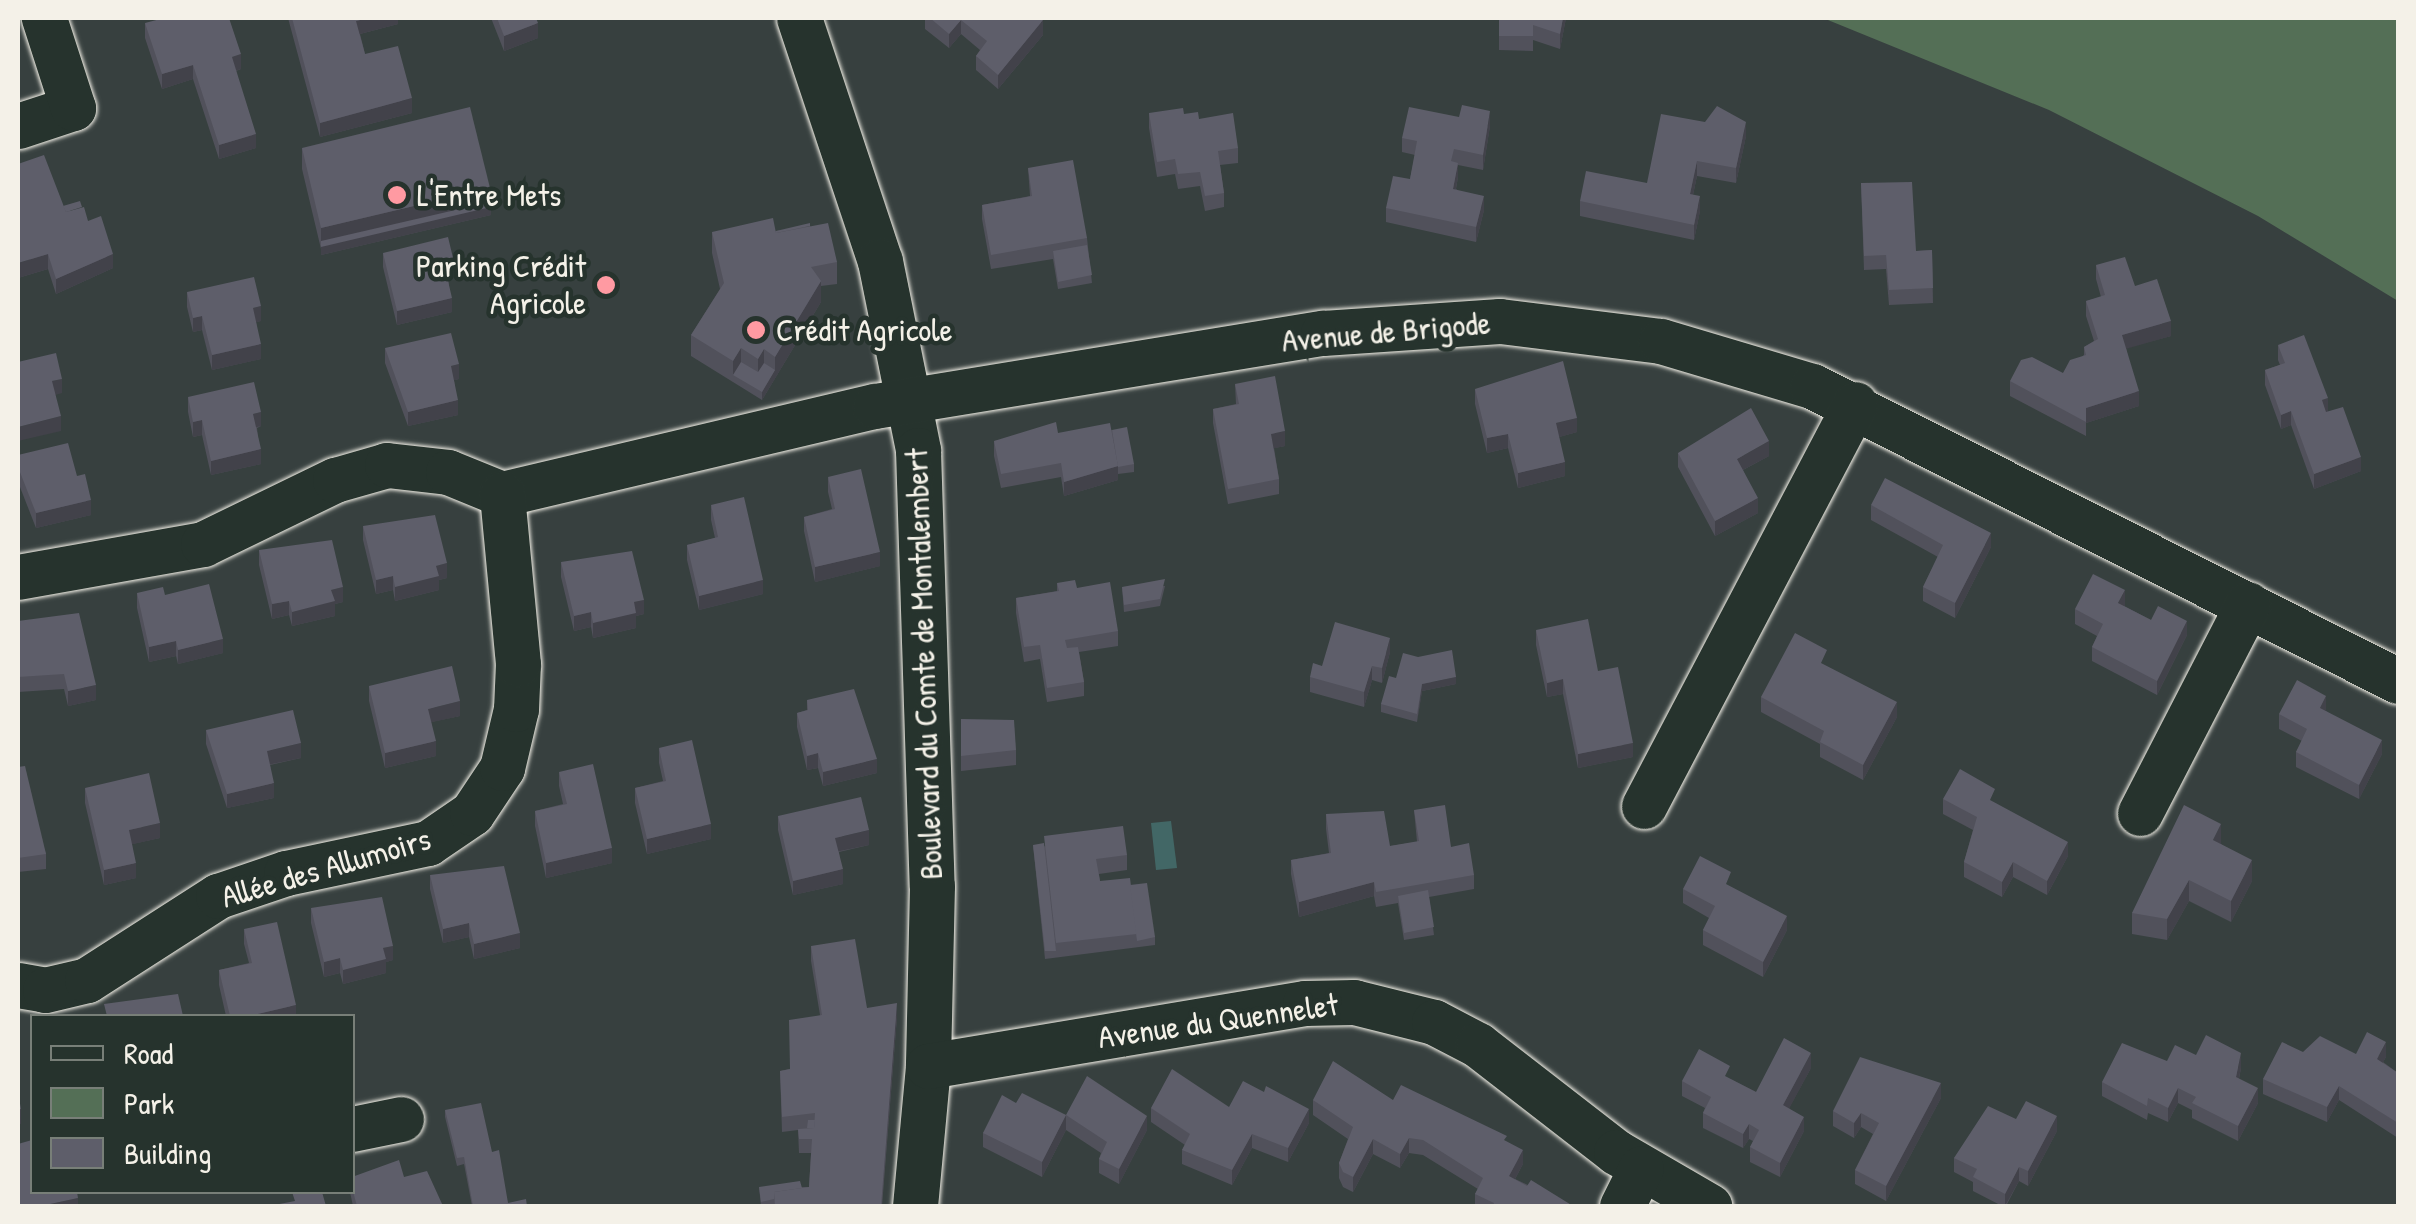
<!DOCTYPE html>
<meta charset="utf-8">
<style>
body{margin:0}
#map{position:relative;width:2416px;height:1224px;overflow:hidden;background:#37403f;font-family:"Patrick Hand",sans-serif}
div>[style]{position:absolute}
[style*='--x']{left:calc(var(--x)*1px);top:calc(var(--y)*1px);width:calc(var(--w)*1px);rotate:calc(var(--a)*1deg)}
.green>*{inset:0;background:#546f56}
.water>*{inset:0;background:#426766}
.roads{filter:drop-shadow(0 0 2px #f4f1e8) drop-shadow(0 0 2px #f4f1e8)}
.minor>*{height:45px;margin:-22.5px;padding:0 22.5px;transform-origin:22.5px;border-radius:22.5px;background:#26332d}
.wall>*{inset:0;background:#51515b}
.shaded-wall>*{inset:0;background:#42424a}
.building>*{inset:0;background:#5e5e6a}
.dots>*{width:28px;height:28px;translate:-50% -50%;box-sizing:border-box;border:5px solid #26332d;border-radius:50%}
span{translate:-50% -50%;white-space:nowrap;text-align:center;line-height:1.15;-webkit-text-stroke:9px #26332d;paint-order:stroke}
.poi-label{font-size:32px;color:#f4f1e8}
.left{translate:0 -50%;text-align:left}
.right{translate:-100% -50%;text-align:right}
.street-label{font-size:32px;color:#f4f1e8}
.frame{position:absolute;inset:0;border:20px solid #f4f1e8;pointer-events:none}
.legend{position:absolute;left:30px;top:1014px;width:325px;height:180px;box-sizing:border-box;background:#26332d;border:2px solid #787f78;margin:0;padding:12px 18px;list-style:none;font-size:30px;color:#f4f1e8}
.legend li{display:flex;align-items:center;gap:20px;height:50px}
.legend b{width:50px;border:2px solid #787f78}
</style>
<div id="map">
<div class="green">
<i style="clip-path:polygon(1823px 18px,2398px 18px,2398px 301px,2258px 216px,2049px 110px)"></i>
</div>
<div class="water">
<i style="clip-path:polygon(1171px 821px,1177px 868px,1156px 870px,1151px 823px)"></i>
</div>
<div class="roads">
<div class="minor">
<i style="--x:799;--y:18;--w:256;--a:71.6"></i>
<i style="--x:880;--y:261;--w:193;--a:78.6"></i>
<i style="--x:918;--y:450;--w:436;--a:88.2"></i>
<i style="--x:932;--y:886;--w:180;--a:91.3"></i>
<i style="--x:928;--y:1066;--w:141;--a:95.3"></i>
<i style="--x:18;--y:126;--w:58;--a:-18.1"></i>
<i style="--x:73;--y:108;--w:95;--a:-107.9"></i>
<i style="--x:18;--y:577;--w:188;--a:-10.1"></i>
<i style="--x:203;--y:544;--w:147;--a:-25.9"></i>
<i style="--x:335;--y:480;--w:54;--a:-16.1"></i>
<i style="--x:387;--y:465;--w:61;--a:6.5"></i>
<i style="--x:448;--y:472;--w:58;--a:22.2"></i>
<i style="--x:502;--y:494;--w:383;--a:-13.3"></i>
<i style="--x:875;--y:406;--w:454;--a:-9.3"></i>
<i style="--x:1323;--y:333;--w:177;--a:-3.9"></i>
<i style="--x:1500;--y:321;--w:162;--a:7.1"></i>
<i style="--x:1661;--y:341;--w:158;--a:16.6"></i>
<i style="--x:1812;--y:386;--w:656;--a:26.72"></i>
<i style="--x:1644;--y:806;--w:454;--a:-62.3"></i>
<i style="--x:2140;--y:813;--w:235;--a:-62.7"></i>
<i style="--x:18;--y:985;--w:27;--a:10"></i>
<i style="--x:45;--y:990;--w:43;--a:-13.4"></i>
<i style="--x:87;--y:980;--w:156;--a:-32.7"></i>
<i style="--x:218;--y:896;--w:72;--a:-18.7"></i>
<i style="--x:286;--y:873;--w:145;--a:-11.9"></i>
<i style="--x:428;--y:843;--w:53;--a:-34.3"></i>
<i style="--x:472;--y:813;--w:54;--a:-56.3"></i>
<i style="--x:502;--y:768;--w:61;--a:-76.7"></i>
<i style="--x:516;--y:709;--w:45;--a:-87.5"></i>
<i style="--x:518;--y:664;--w:171;--a:-95.4"></i>
<i style="--x:928;--y:1066;--w:382;--a:-9.5"></i>
<i style="--x:1305;--y:1003;--w:49;--a:-1.2"></i>
<i style="--x:1354;--y:1002;--w:82;--a:14"></i>
<i style="--x:1434;--y:1022;--w:50;--a:27.6"></i>
<i style="--x:1478;--y:1045;--w:175;--a:37.8"></i>
<i style="--x:1616;--y:1152;--w:108;--a:30.1"></i>
<i style="--x:352;--y:1129;--w:50;--a:-11.5"></i>
<i style="--x:1622;--y:1206;--w:42;--a:-63.4"></i>
</div>
</div>
<div class="wall">
<i style="clip-path:polygon(288px 18px,398px 18px,398px 24px,360px 34px,365px 54px,412px 113px,320px 137px)"></i>
<i style="clip-path:polygon(491px 18px,536px 18px,538px 38px,504px 51px)"></i>
<i style="clip-path:polygon(925px 18px,1040px 18px,1043px 35px,998px 89px,976px 70px,976px 56px,980px 50px,961px 34px,949px 48px,925px 29px)"></i>
<i style="clip-path:polygon(1499px 18px,1566px 18px,1560px 49px,1533px 40px,1533px 51px,1499px 50px)"></i>
<i style="clip-path:polygon(145px 23px,241px 69px,236px 71px,256px 148px,219px 159px,193px 79px,162px 89px,145px 38px)"></i>
<i style="clip-path:polygon(1149px 113px,1184px 114px,1199px 119px,1238px 148px,1238px 163px,1220px 165px,1224px 193px,1224px 207px,1205px 211px,1200px 186px,1178px 189px,1175px 174px,1157px 177px,1149px 128px)"></i>
<i style="clip-path:polygon(1490px 126px,1483px 170px,1458px 165px,1458px 177px,1456px 189px,1484px 210px,1476px 242px,1386px 222px,1386px 208px,1410px 179px,1415px 155px,1402px 152px,1402px 138px)"></i>
<i style="clip-path:polygon(1746px 136px,1736px 183px,1697px 176px,1693px 195px,1700px 211px,1694px 240px,1580px 216px,1580px 201px,1647px 183px)"></i>
<i style="clip-path:polygon(302px 148px,490px 202px,491px 215px,321px 255px,321px 249px,302px 169px)"></i>
<i style="clip-path:polygon(1028px 168px,1087px 238px,1092px 283px,1058px 289px,1053px 259px,991px 269px,982px 219px,982px 205px,1030px 196px)"></i>
<i style="clip-path:polygon(1861px 183px,1916px 251px,1932px 250px,1933px 303px,1889px 305px,1886px 269px,1864px 270px)"></i>
<i style="clip-path:polygon(63px 206px,88px 221px,113px 268px,56px 294px,48px 269px,18px 278px)"></i>
<i style="clip-path:polygon(810px 226px,837px 262px,837px 284px,821px 286px,821px 302px,762px 400px,691px 356px,691px 335px,720px 289px,712px 253px,712px 232px,776px 231px)"></i>
<i style="clip-path:polygon(383px 253px,454px 262px,454px 276px,448px 277px,452px 312px,397px 325px,383px 267px)"></i>
<i style="clip-path:polygon(2096px 265px,2135px 286px,2171px 336px,2126px 348px,2139px 406px,2086px 423px,2086px 436px,2010px 396px,2010px 381px,2063px 373px,2084px 355px,2084px 347px,2094px 341px,2086px 316px,2086px 301px,2101px 297px,2096px 279px)"></i>
<i style="clip-path:polygon(187px 292px,261px 321px,256px 322px,261px 359px,212px 370px,202px 330px,193px 332px,187px 307px)"></i>
<i style="clip-path:polygon(2278px 345px,2328px 411px,2361px 471px,2314px 489px,2291px 425px,2281px 429px,2265px 385px,2265px 370px,2280px 365px,2278px 360px)"></i>
<i style="clip-path:polygon(385px 348px,459px 379px,454px 380px,458px 415px,408px 426px,385px 363px)"></i>
<i style="clip-path:polygon(1235px 384px,1285px 446px,1274px 448px,1279px 479px,1279px 494px,1228px 504px,1213px 423px,1213px 409px,1236px 404px)"></i>
<i style="clip-path:polygon(1475px 389px,1577px 432px,1559px 437px,1565px 476px,1518px 488px,1508px 448px,1487px 453px,1475px 404px)"></i>
<i style="clip-path:polygon(188px 397px,261px 426px,257px 428px,261px 464px,211px 475px,202px 435px,193px 437px,188px 412px)"></i>
<i style="clip-path:polygon(1112px 430px,1134px 464px,1134px 472px,1118px 474px,1118px 480px,1064px 496px,1061px 477px,1001px 488px,994px 456px,994px 441px,1058px 433px)"></i>
<i style="clip-path:polygon(1678px 453px,1769px 456px,1743px 470px,1758px 513px,1715px 536px,1678px 467px)"></i>
<i style="clip-path:polygon(18px 455px,77px 476px,91px 515px,36px 528px,18px 482px)"></i>
<i style="clip-path:polygon(828px 477px,880px 566px,815px 582px,804px 531px,804px 517px,832px 509px,828px 492px)"></i>
<i style="clip-path:polygon(711px 505px,763px 594px,699px 610px,687px 560px,687px 545px,715px 538px,711px 520px)"></i>
<i style="clip-path:polygon(1871px 505px,1991px 547px,1955px 618px,1923px 601px,1923px 587px,1938px 557px,1871px 520px)"></i>
<i style="clip-path:polygon(363px 526px,447px 578px,439px 580px,439px 590px,395px 601px,393px 590px,376px 594px,363px 540px)"></i>
<i style="clip-path:polygon(259px 550px,343px 602px,335px 604px,335px 616px,292px 626px,289px 615px,272px 619px,259px 565px)"></i>
<i style="clip-path:polygon(561px 562px,644px 614px,636px 616px,636px 628px,593px 638px,591px 627px,574px 631px,561px 577px)"></i>
<i style="clip-path:polygon(1057px 583px,1077px 588px,1118px 631px,1118px 646px,1079px 652px,1084px 682px,1084px 696px,1047px 702px,1040px 659px,1024px 662px,1016px 613px,1016px 598px,1057px 591px)"></i>
<i style="clip-path:polygon(1165px 586px,1160px 606px,1124px 612px,1122px 587px)"></i>
<i style="clip-path:polygon(137px 593px,165px 595px,223px 653px,178px 664px,176px 656px,149px 662px,137px 608px)"></i>
<i style="clip-path:polygon(2125px 605px,2124px 606px,2151px 620px,2187px 635px,2157px 695px,2092px 661px,2092px 647px,2097px 636px,2075px 624px,2075px 609px)"></i>
<i style="clip-path:polygon(18px 621px,96px 700px,68px 706px,64px 689px,18px 692px)"></i>
<i style="clip-path:polygon(1536px 630px,1633px 757px,1578px 768px,1563px 694px,1547px 697px,1536px 645px)"></i>
<i style="clip-path:polygon(1390px 652px,1382px 683px,1372px 680px,1364px 707px,1310px 692px,1310px 677px,1322px 666px)"></i>
<i style="clip-path:polygon(1826px 666px,1897px 717px,1863px 780px,1820px 757px,1820px 744px,1761px 712px,1761px 697px)"></i>
<i style="clip-path:polygon(1396px 678px,1456px 684px,1422px 691px,1417px 722px,1381px 712px,1381px 704px)"></i>
<i style="clip-path:polygon(369px 686px,460px 716px,431px 722px,436px 756px,385px 768px,369px 701px)"></i>
<i style="clip-path:polygon(807px 700px,877px 773px,823px 786px,818px 768px,807px 770px,797px 727px,797px 713px,807px 710px)"></i>
<i style="clip-path:polygon(2326px 711px,2382px 754px,2359px 799px,2296px 767px,2296px 752px,2302px 741px,2279px 729px,2279px 714px)"></i>
<i style="clip-path:polygon(961px 719px,1016px 750px,1016px 765px,961px 771px)"></i>
<i style="clip-path:polygon(206px 730px,301px 758px,270px 765px,274px 798px,227px 808px,206px 744px)"></i>
<i style="clip-path:polygon(659px 748px,711px 839px,647px 854px,635px 803px,635px 788px,663px 781px,659px 763px)"></i>
<i style="clip-path:polygon(18px 767px,46px 854px,46px 869px,18px 872px)"></i>
<i style="clip-path:polygon(559px 772px,612px 863px,546px 878px,535px 826px,535px 811px,563px 804px,559px 786px)"></i>
<i style="clip-path:polygon(85px 788px,160px 838px,132px 844px,136px 878px,104px 885px,85px 803px)"></i>
<i style="clip-path:polygon(1943px 799px,1995px 803px,2068px 856px,2047px 895px,2013px 877px,2002px 897px,1964px 877px,1964px 862px,1973px 830px,1943px 814px)"></i>
<i style="clip-path:polygon(1414px 810px,1451px 847px,1474px 875px,1474px 889px,1429px 897px,1434px 935px,1404px 940px,1398px 903px,1376px 907px,1374px 896px,1299px 917px,1291px 874px,1291px 860px,1329px 853px,1326px 829px,1326px 814px,1390px 846px,1417px 842px)"></i>
<i style="clip-path:polygon(778px 816px,869px 845px,839px 852px,843px 884px,793px 895px,778px 830px)"></i>
<i style="clip-path:polygon(2221px 844px,2252px 881px,2231px 922px,2189px 901px,2167px 940px,2132px 934px,2132px 913px)"></i>
<i style="clip-path:polygon(1033px 845px,1127px 855px,1127px 870px,1099px 874px,1100px 881px,1130px 885px,1155px 937px,1155px 945px,1045px 959px)"></i>
<i style="clip-path:polygon(430px 875px,520px 948px,474px 959px,469px 937px,443px 943px,430px 889px)"></i>
<i style="clip-path:polygon(1731px 887px,1787px 930px,1763px 977px,1703px 945px,1703px 930px,1709px 918px,1683px 903px,1683px 889px)"></i>
<i style="clip-path:polygon(311px 908px,393px 960px,386px 962px,386px 973px,343px 984px,340px 973px,324px 977px,311px 923px)"></i>
<i style="clip-path:polygon(244px 929px,296px 1016px,226px 1016px,219px 985px,219px 970px,249px 963px,244px 944px)"></i>
<i style="clip-path:polygon(811px 946px,867px 1008px,897px 1017px,882px 1206px,761px 1206px,759px 1187px,809px 1187px,811px 1153px,799px 1153px,798px 1130px,782px 1132px,780px 1071px,790px 1069px,820px 1015px,811px 961px)"></i>
<i style="clip-path:polygon(2303px 1052px,2356px 1054px,2386px 1057px,2383px 1062px,2398px 1073px,2398px 1138px,2339px 1100px,2327px 1122px,2263px 1094px,2263px 1079px)"></i>
<i style="clip-path:polygon(2196px 1055px,2241px 1068px,2239px 1079px,2258px 1103px,2238px 1141px,2192px 1118px,2192px 1110px,2178px 1103px,2168px 1122px,2148px 1113px,2147px 1120px,2102px 1096px,2102px 1082px,2167px 1061px)"></i>
<i style="clip-path:polygon(1811px 1068px,1789px 1108px,1804px 1131px,1780px 1177px,1750px 1162px,1750px 1147px,1753px 1141px,1749px 1139px,1743px 1148px,1703px 1128px,1703px 1113px,1705px 1108px,1682px 1096px,1682px 1081px,1730px 1079px,1756px 1092px)"></i>
<i style="clip-path:polygon(1941px 1098px,1886px 1201px,1855px 1184px,1855px 1170px,1873px 1134px,1861px 1127px,1854px 1138px,1833px 1126px,1833px 1111px)"></i>
<i style="clip-path:polygon(1313px 1100px,1393px 1100px,1507px 1142px,1523px 1164px,1515px 1179px,1573px 1206px,1475px 1206px,1475px 1194px,1478px 1189px,1423px 1155px,1409px 1153px,1400px 1168px,1373px 1154px,1353px 1192px,1343px 1187px,1339px 1178px,1339px 1163px,1348px 1139px,1313px 1115px)"></i>
<i style="clip-path:polygon(1016px 1103px,1066px 1115px,1147px 1130px,1119px 1184px,1099px 1173px,1099px 1159px,1101px 1153px,1066px 1130px,1042px 1177px,983px 1147px,983px 1133px)"></i>
<i style="clip-path:polygon(1229px 1107px,1309px 1123px,1288px 1162px,1252px 1148px,1232px 1185px,1182px 1164px,1182px 1150px,1185px 1145px,1151px 1122px,1151px 1108px)"></i>
<i style="clip-path:polygon(445px 1110px,492px 1152px,508px 1203px,527px 1206px,472px 1206px,464px 1164px,457px 1166px,445px 1117px)"></i>
<i style="clip-path:polygon(2016px 1119px,2057px 1131px,2028px 1186px,2019px 1181px,2006px 1206px,2002px 1206px,1973px 1191px,1973px 1182px,1954px 1172px,1954px 1158px)"></i>
<i style="clip-path:polygon(350px 1192px,352px 1192px,443px 1206px,353px 1206px)"></i>
</div>
<div class="shaded-wall">
<i style="clip-path:polygon(369px 18px,398px 18px,398px 24px,356px 35px,356px 21px)"></i>
<i style="clip-path:polygon(1563px 18px,1566px 18px,1560px 49px,1560px 34px)"></i>
<i style="clip-path:polygon(961px 20px,961px 34px,949px 48px,949px 34px)"></i>
<i style="clip-path:polygon(1043px 20px,1043px 35px,998px 89px,998px 75px)"></i>
<i style="clip-path:polygon(538px 23px,538px 38px,504px 51px,504px 36px)"></i>
<i style="clip-path:polygon(241px 54px,241px 69px,232px 72px,232px 57px)"></i>
<i style="clip-path:polygon(193px 65px,193px 79px,162px 89px,162px 74px)"></i>
<i style="clip-path:polygon(412px 98px,412px 113px,320px 137px,320px 123px)"></i>
<i style="clip-path:polygon(1490px 111px,1490px 126px,1483px 170px,1483px 155px)"></i>
<i style="clip-path:polygon(1746px 122px,1746px 136px,1736px 183px,1736px 168px)"></i>
<i style="clip-path:polygon(256px 134px,256px 148px,219px 159px,219px 145px)"></i>
<i style="clip-path:polygon(1697px 161px,1697px 176px,1690px 208px,1690px 194px)"></i>
<i style="clip-path:polygon(1458px 163px,1458px 177px,1453px 203px,1453px 189px)"></i>
<i style="clip-path:polygon(490px 188px,491px 215px,321px 255px,321px 228px)"></i>
<i style="clip-path:polygon(1484px 196px,1484px 210px,1476px 242px,1476px 227px)"></i>
<i style="clip-path:polygon(1700px 196px,1700px 211px,1694px 240px,1694px 225px)"></i>
<i style="clip-path:polygon(48px 254px,48px 269px,18px 278px,18px 263px)"></i>
<i style="clip-path:polygon(113px 254px,113px 268px,56px 294px,56px 279px)"></i>
<i style="clip-path:polygon(821px 281px,821px 302px,762px 400px,762px 392px,775px 370px,775px 357px)"></i>
<i style="clip-path:polygon(452px 298px,452px 312px,397px 325px,397px 311px)"></i>
<i style="clip-path:polygon(261px 306px,261px 321px,253px 323px,253px 308px)"></i>
<i style="clip-path:polygon(202px 316px,202px 330px,193px 332px,193px 318px)"></i>
<i style="clip-path:polygon(2171px 321px,2171px 336px,2122px 350px,2122px 335px)"></i>
<i style="clip-path:polygon(261px 344px,261px 359px,212px 370px,212px 355px)"></i>
<i style="clip-path:polygon(741px 348px,741px 369px,733px 375px,733px 361px)"></i>
<i style="clip-path:polygon(764px 349px,764px 370px,758px 380px,758px 359px)"></i>
<i style="clip-path:polygon(459px 364px,459px 379px,451px 381px,451px 366px)"></i>
<i style="clip-path:polygon(62px 379px,62px 393px,52px 396px,52px 381px)"></i>
<i style="clip-path:polygon(2139px 391px,2139px 406px,2086px 423px,2086px 408px)"></i>
<i style="clip-path:polygon(2328px 398px,2328px 412px,2322px 414px,2322px 400px)"></i>
<i style="clip-path:polygon(458px 400px,458px 415px,408px 426px,408px 412px)"></i>
<i style="clip-path:polygon(2291px 411px,2291px 425px,2281px 429px,2281px 415px)"></i>
<i style="clip-path:polygon(261px 412px,261px 426px,253px 428px,253px 414px)"></i>
<i style="clip-path:polygon(61px 416px,61px 431px,18px 441px,18px 427px)"></i>
<i style="clip-path:polygon(1577px 418px,1577px 432px,1556px 438px,1556px 423px)"></i>
<i style="clip-path:polygon(202px 420px,202px 435px,193px 437px,193px 422px)"></i>
<i style="clip-path:polygon(1285px 431px,1285px 446px,1271px 449px,1271px 434px)"></i>
<i style="clip-path:polygon(1508px 434px,1508px 448px,1487px 453px,1487px 438px)"></i>
<i style="clip-path:polygon(1769px 441px,1769px 456px,1737px 473px,1737px 459px)"></i>
<i style="clip-path:polygon(261px 449px,261px 464px,211px 475px,211px 461px)"></i>
<i style="clip-path:polygon(2361px 457px,2361px 471px,2314px 489px,2314px 474px)"></i>
<i style="clip-path:polygon(1565px 462px,1565px 476px,1518px 488px,1518px 473px)"></i>
<i style="clip-path:polygon(1118px 466px,1118px 480px,1064px 496px,1064px 482px)"></i>
<i style="clip-path:polygon(1758px 498px,1758px 513px,1715px 536px,1715px 521px)"></i>
<i style="clip-path:polygon(91px 500px,91px 515px,36px 528px,36px 513px)"></i>
<i style="clip-path:polygon(1991px 533px,1991px 547px,1955px 618px,1955px 603px)"></i>
<i style="clip-path:polygon(880px 552px,880px 566px,815px 582px,815px 567px)"></i>
<i style="clip-path:polygon(447px 563px,447px 578px,439px 580px,439px 590px,395px 601px,395px 587px,436px 566px)"></i>
<i style="clip-path:polygon(393px 576px,393px 590px,376px 594px,376px 580px)"></i>
<i style="clip-path:polygon(763px 580px,763px 594px,699px 610px,699px 596px)"></i>
<i style="clip-path:polygon(343px 587px,343px 602px,335px 604px,335px 616px,292px 626px,292px 612px,331px 590px)"></i>
<i style="clip-path:polygon(2125px 590px,2125px 605px,2118px 617px,2118px 603px)"></i>
<i style="clip-path:polygon(644px 600px,644px 614px,636px 616px,636px 628px,593px 638px,593px 623px,634px 602px)"></i>
<i style="clip-path:polygon(289px 601px,289px 615px,272px 619px,272px 604px)"></i>
<i style="clip-path:polygon(591px 612px,591px 627px,574px 631px,574px 616px)"></i>
<i style="clip-path:polygon(2187px 621px,2187px 635px,2157px 695px,2157px 681px)"></i>
<i style="clip-path:polygon(1390px 638px,1390px 652px,1382px 683px,1382px 668px)"></i>
<i style="clip-path:polygon(223px 639px,223px 653px,178px 664px,178px 650px)"></i>
<i style="clip-path:polygon(176px 641px,176px 656px,149px 662px,149px 647px)"></i>
<i style="clip-path:polygon(1372px 666px,1372px 680px,1364px 707px,1364px 692px)"></i>
<i style="clip-path:polygon(1456px 677px,1456px 684px,1422px 691px,1417px 722px,1422px 684px)"></i>
<i style="clip-path:polygon(1563px 679px,1563px 694px,1547px 697px,1547px 683px)"></i>
<i style="clip-path:polygon(96px 685px,96px 700px,68px 706px,68px 691px)"></i>
<i style="clip-path:polygon(2326px 696px,2326px 710px,2320px 722px,2320px 708px)"></i>
<i style="clip-path:polygon(460px 701px,460px 716px,428px 723px,428px 709px)"></i>
<i style="clip-path:polygon(1897px 702px,1897px 717px,1863px 780px,1863px 765px)"></i>
<i style="clip-path:polygon(2382px 740px,2382px 754px,2359px 799px,2359px 785px)"></i>
<i style="clip-path:polygon(436px 741px,436px 756px,385px 768px,385px 753px)"></i>
<i style="clip-path:polygon(301px 743px,301px 758px,267px 765px,267px 751px)"></i>
<i style="clip-path:polygon(1633px 743px,1633px 757px,1578px 768px,1578px 754px)"></i>
<i style="clip-path:polygon(818px 753px,818px 768px,807px 770px,807px 756px)"></i>
<i style="clip-path:polygon(877px 759px,877px 773px,823px 786px,823px 772px)"></i>
<i style="clip-path:polygon(274px 783px,274px 798px,227px 808px,227px 794px)"></i>
<i style="clip-path:polygon(160px 823px,160px 838px,129px 845px,129px 830px)"></i>
<i style="clip-path:polygon(711px 824px,711px 839px,647px 854px,647px 839px)"></i>
<i style="clip-path:polygon(2221px 824px,2221px 845px,2213px 840px)"></i>
<i style="clip-path:polygon(869px 830px,869px 845px,835px 852px,835px 838px)"></i>
<i style="clip-path:polygon(2068px 842px,2068px 856px,2047px 895px,2047px 881px)"></i>
<i style="clip-path:polygon(612px 848px,612px 863px,546px 878px,546px 863px)"></i>
<i style="clip-path:polygon(2252px 860px,2252px 881px,2231px 922px,2231px 901px)"></i>
<i style="clip-path:polygon(2013px 862px,2013px 877px,2002px 897px,2002px 882px)"></i>
<i style="clip-path:polygon(136px 863px,136px 878px,104px 885px,104px 870px)"></i>
<i style="clip-path:polygon(843px 869px,843px 884px,793px 895px,793px 881px)"></i>
<i style="clip-path:polygon(2189px 880px,2189px 901px,2167px 940px,2167px 919px)"></i>
<i style="clip-path:polygon(1374px 882px,1374px 896px,1299px 917px,1299px 902px)"></i>
<i style="clip-path:polygon(1787px 916px,1787px 930px,1763px 977px,1763px 962px)"></i>
<i style="clip-path:polygon(469px 923px,469px 937px,443px 943px,443px 929px)"></i>
<i style="clip-path:polygon(520px 933px,520px 948px,474px 959px,474px 944px)"></i>
<i style="clip-path:polygon(393px 946px,393px 960px,386px 962px,386px 973px,343px 984px,343px 970px,383px 948px)"></i>
<i style="clip-path:polygon(340px 958px,340px 973px,324px 977px,324px 962px)"></i>
<i style="clip-path:polygon(897px 1003px,897px 1017px,881px 1206px)"></i>
<i style="clip-path:polygon(296px 1005px,296px 1016px,249px 1016px)"></i>
<i style="clip-path:polygon(2386px 1042px,2386px 1057px,2377px 1073px,2377px 1059px)"></i>
<i style="clip-path:polygon(1811px 1053px,1811px 1068px,1783px 1120px,1783px 1105px)"></i>
<i style="clip-path:polygon(2241px 1053px,2241px 1068px,2236px 1092px,2236px 1077px)"></i>
<i style="clip-path:polygon(1941px 1083px,1941px 1098px,1886px 1201px,1886px 1186px)"></i>
<i style="clip-path:polygon(2339px 1086px,2339px 1100px,2327px 1122px,2327px 1107px)"></i>
<i style="clip-path:polygon(2178px 1088px,2178px 1103px,2168px 1122px,2168px 1108px)"></i>
<i style="clip-path:polygon(2258px 1088px,2258px 1103px,2238px 1141px,2238px 1126px)"></i>
<i style="clip-path:polygon(21px 1109px,21px 1124px,18px 1124px,18px 1110px)"></i>
<i style="clip-path:polygon(1309px 1109px,1309px 1123px,1288px 1162px,1288px 1148px)"></i>
<i style="clip-path:polygon(1861px 1113px,1861px 1127px,1854px 1138px,1854px 1123px)"></i>
<i style="clip-path:polygon(1066px 1115px,1066px 1130px,1042px 1177px,1042px 1162px)"></i>
<i style="clip-path:polygon(1147px 1116px,1147px 1130px,1119px 1184px,1119px 1169px)"></i>
<i style="clip-path:polygon(2057px 1116px,2057px 1131px,2028px 1186px,2028px 1171px)"></i>
<i style="clip-path:polygon(1804px 1117px,1804px 1131px,1780px 1177px,1780px 1163px)"></i>
<i style="clip-path:polygon(1749px 1124px,1749px 1139px,1743px 1148px,1743px 1134px)"></i>
<i style="clip-path:polygon(1252px 1134px,1252px 1148px,1232px 1185px,1232px 1170px)"></i>
<i style="clip-path:polygon(1409px 1138px,1409px 1153px,1400px 1168px,1400px 1154px)"></i>
<i style="clip-path:polygon(1373px 1139px,1373px 1154px,1353px 1192px,1353px 1177px)"></i>
<i style="clip-path:polygon(1523px 1150px,1523px 1164px,1509px 1190px,1509px 1176px)"></i>
<i style="clip-path:polygon(2019px 1167px,2019px 1181px,2005px 1206px,2005px 1194px)"></i>
<i style="clip-path:polygon(78px 1198px,78px 1206px,41px 1206px)"></i>
</div>
<div class="building">
<i style="clip-path:polygon(164px 18px,229px 18px,241px 54px,232px 57px,256px 134px,219px 145px,193px 65px,162px 74px,145px 23px)"></i>
<i style="clip-path:polygon(292px 18px,369px 18px,356px 21px,365px 54px,398px 46px,412px 98px,320px 123px)"></i>
<i style="clip-path:polygon(497px 18px,536px 18px,538px 23px,504px 36px)"></i>
<i style="clip-path:polygon(930px 18px,1040px 18px,1043px 20px,998px 75px,976px 56px,987px 41px,961px 20px,949px 34px)"></i>
<i style="clip-path:polygon(1499px 18px,1563px 18px,1560px 34px,1533px 25px,1533px 36px,1499px 36px)"></i>
<i style="clip-path:polygon(1462px 105px,1490px 111px,1483px 155px,1454px 149px,1451px 161px,1458px 163px,1453px 189px,1484px 196px,1476px 227px,1386px 208px,1393px 176px,1410px 179px,1417px 141px,1402px 138px,1409px 107px,1459px 117px)"></i>
<i style="clip-path:polygon(1717px 106px,1746px 122px,1736px 168px,1697px 161px,1690px 194px,1700px 196px,1694px 225px,1580px 201px,1586px 171px,1647px 183px,1661px 114px,1705px 122px)"></i>
<i style="clip-path:polygon(470px 107px,490px 188px,321px 228px,302px 148px)"></i>
<i style="clip-path:polygon(1183px 108px,1184px 114px,1198px 112px,1199px 119px,1233px 113px,1238px 148px,1218px 151px,1224px 193px,1205px 196px,1200px 172px,1178px 174px,1175px 159px,1157px 162px,1149px 113px)"></i>
<i style="clip-path:polygon(44px 155px,66px 212px,84px 207px,88px 221px,101px 216px,113px 254px,56px 279px,48px 254px,18px 263px,18px 164px)"></i>
<i style="clip-path:polygon(1073px 160px,1087px 238px,991px 255px,982px 205px,1032px 196px,1028px 168px)"></i>
<i style="clip-path:polygon(1912px 182px,1916px 251px,1932px 250px,1933px 288px,1889px 290px,1886px 255px,1864px 256px,1861px 183px)"></i>
<i style="clip-path:polygon(80px 201px,82px 207px,66px 212px,63px 206px)"></i>
<i style="clip-path:polygon(490px 202px,491px 207px,321px 247px,321px 241px)"></i>
<i style="clip-path:polygon(773px 218px,776px 233px,828px 223px,837px 262px,811px 267px,821px 281px,775px 357px,764px 349px,758px 359px,741px 348px,733px 361px,691px 335px,724px 283px,712px 232px)"></i>
<i style="clip-path:polygon(810px 223px,810px 226px,776px 233px,776px 231px)"></i>
<i style="clip-path:polygon(448px 237px,454px 262px,444px 264px,452px 298px,397px 311px,383px 253px)"></i>
<i style="clip-path:polygon(1087px 245px,1092px 275px,1058px 282px,1053px 251px)"></i>
<i style="clip-path:polygon(2125px 257px,2135px 286px,2157px 279px,2171px 321px,2122px 335px,2139px 391px,2086px 408px,2086px 422px,2010px 381px,2021px 360px,2032px 357px,2063px 373px,2070px 360px,2086px 355px,2084px 347px,2098px 339px,2086px 301px,2105px 295px,2096px 265px)"></i>
<i style="clip-path:polygon(254px 277px,261px 306px,253px 308px,261px 344px,212px 355px,202px 316px,193px 318px,187px 292px)"></i>
<i style="clip-path:polygon(451px 333px,459px 364px,451px 366px,458px 400px,408px 412px,385px 348px)"></i>
<i style="clip-path:polygon(2304px 335px,2328px 398px,2322px 400px,2326px 412px,2343px 407px,2361px 457px,2314px 474px,2291px 411px,2281px 415px,2265px 370px,2285px 363px,2278px 345px)"></i>
<i style="clip-path:polygon(56px 353px,62px 379px,52px 381px,61px 416px,18px 427px,18px 362px)"></i>
<i style="clip-path:polygon(1563px 361px,1577px 418px,1556px 423px,1565px 462px,1518px 473px,1508px 434px,1487px 438px,1475px 389px)"></i>
<i style="clip-path:polygon(741px 362px,758px 372px,764px 363px,775px 370px,762px 392px,733px 375px)"></i>
<i style="clip-path:polygon(1275px 376px,1285px 431px,1271px 434px,1279px 479px,1228px 489px,1213px 409px,1239px 404px,1235px 384px)"></i>
<i style="clip-path:polygon(254px 382px,261px 412px,253px 414px,261px 449px,211px 461px,202px 420px,193px 422px,188px 397px)"></i>
<i style="clip-path:polygon(1751px 408px,1769px 441px,1737px 459px,1758px 498px,1715px 521px,1678px 453px)"></i>
<i style="clip-path:polygon(1056px 422px,1058px 433px,1110px 423px,1118px 466px,1064px 482px,1061px 463px,1001px 474px,994px 441px)"></i>
<i style="clip-path:polygon(1127px 427px,1134px 464px,1118px 467px,1112px 430px)"></i>
<i style="clip-path:polygon(68px 443px,77px 476px,85px 474px,91px 500px,36px 513px,18px 467px,18px 455px)"></i>
<i style="clip-path:polygon(861px 469px,880px 552px,815px 567px,804px 517px,835px 509px,828px 477px)"></i>
<i style="clip-path:polygon(1885px 478px,1991px 533px,1955px 603px,1923px 587px,1943px 545px,1871px 505px)"></i>
<i style="clip-path:polygon(744px 497px,763px 580px,699px 596px,687px 545px,718px 537px,711px 505px)"></i>
<i style="clip-path:polygon(435px 515px,447px 563px,436px 566px,439px 576px,395px 587px,393px 576px,376px 580px,363px 526px)"></i>
<i style="clip-path:polygon(332px 540px,343px 587px,331px 590px,335px 601px,292px 612px,289px 601px,272px 604px,259px 550px)"></i>
<i style="clip-path:polygon(632px 551px,644px 600px,634px 602px,636px 613px,593px 623px,591px 612px,574px 616px,561px 562px)"></i>
<i style="clip-path:polygon(2093px 574px,2125px 590px,2118px 603px,2151px 620px,2158px 606px,2187px 621px,2157px 681px,2092px 647px,2103px 624px,2075px 609px)"></i>
<i style="clip-path:polygon(1165px 579px,1160px 599px,1124px 605px,1122px 587px)"></i>
<i style="clip-path:polygon(1075px 580px,1077px 588px,1110px 582px,1118px 631px,1065px 640px,1067px 648px,1078px 647px,1084px 682px,1047px 688px,1040px 645px,1024px 647px,1016px 598px,1059px 591px,1057px 583px)"></i>
<i style="clip-path:polygon(209px 584px,223px 639px,178px 650px,176px 641px,149px 647px,137px 593px,163px 587px,165px 595px)"></i>
<i style="clip-path:polygon(79px 613px,96px 685px,68px 691px,64px 674px,18px 677px,18px 621px)"></i>
<i style="clip-path:polygon(1588px 619px,1598px 671px,1618px 667px,1633px 743px,1578px 754px,1563px 679px,1547px 683px,1536px 630px)"></i>
<i style="clip-path:polygon(1335px 622px,1390px 638px,1382px 668px,1372px 666px,1364px 692px,1310px 677px,1313px 663px,1322px 666px)"></i>
<i style="clip-path:polygon(1795px 633px,1827px 650px,1821px 663px,1897px 702px,1863px 765px,1820px 742px,1824px 731px,1761px 697px)"></i>
<i style="clip-path:polygon(1452px 650px,1456px 677px,1422px 684px,1417px 714px,1381px 704px,1389px 676px,1396px 678px,1403px 653px,1418px 657px)"></i>
<i style="clip-path:polygon(452px 666px,460px 701px,428px 709px,436px 741px,385px 753px,369px 686px)"></i>
<i style="clip-path:polygon(2297px 680px,2326px 696px,2320px 708px,2382px 740px,2359px 785px,2296px 752px,2307px 729px,2279px 714px)"></i>
<i style="clip-path:polygon(854px 689px,877px 759px,823px 772px,818px 753px,807px 756px,797px 713px,808px 710px,807px 700px)"></i>
<i style="clip-path:polygon(293px 710px,301px 743px,267px 751px,274px 783px,227px 794px,206px 730px)"></i>
<i style="clip-path:polygon(961px 719px,1014px 720px,1016px 750px,961px 756px)"></i>
<i style="clip-path:polygon(692px 740px,711px 824px,647px 839px,635px 788px,666px 781px,659px 748px)"></i>
<i style="clip-path:polygon(593px 764px,612px 848px,546px 863px,535px 811px,567px 804px,559px 772px)"></i>
<i style="clip-path:polygon(25px 766px,46px 854px,18px 858px,18px 767px)"></i>
<i style="clip-path:polygon(1960px 769px,1995px 789px,1990px 800px,2068px 842px,2047px 881px,2013px 862px,2002px 882px,1964px 862px,1977px 817px,1943px 799px)"></i>
<i style="clip-path:polygon(149px 773px,160px 823px,129px 830px,136px 863px,104px 870px,85px 788px)"></i>
<i style="clip-path:polygon(861px 797px,869px 830px,835px 838px,843px 869px,793px 881px,778px 816px)"></i>
<i style="clip-path:polygon(1445px 805px,1451px 847px,1469px 843px,1474px 875px,1376px 892px,1374px 882px,1299px 902px,1291px 860px,1331px 853px,1326px 814px,1384px 811px,1390px 846px,1419px 841px,1414px 810px)"></i>
<i style="clip-path:polygon(2184px 805px,2221px 824px,2213px 840px,2252px 860px,2231px 901px,2189px 880px,2167px 919px,2132px 913px)"></i>
<i style="clip-path:polygon(1123px 826px,1127px 855px,1096px 859px,1100px 881px,1130px 878px,1137px 934px,1056px 943px,1044px 836px)"></i>
<i style="clip-path:polygon(1044px 843px,1056px 951px,1045px 951px,1033px 845px)"></i>
<i style="clip-path:polygon(1700px 856px,1731px 872px,1726px 884px,1787px 916px,1763px 962px,1703px 930px,1715px 906px,1683px 889px)"></i>
<i style="clip-path:polygon(504px 866px,520px 933px,474px 944px,469px 923px,443px 929px,430px 875px)"></i>
<i style="clip-path:polygon(1147px 883px,1155px 937px,1137px 941px,1130px 885px)"></i>
<i style="clip-path:polygon(1428px 890px,1434px 927px,1404px 933px,1398px 896px)"></i>
<i style="clip-path:polygon(382px 897px,393px 946px,383px 948px,386px 959px,343px 970px,340px 958px,324px 962px,311px 908px)"></i>
<i style="clip-path:polygon(277px 922px,296px 1005px,249px 1016px,230px 1016px,219px 970px,252px 963px,244px 929px)"></i>
<i style="clip-path:polygon(855px 939px,867px 1008px,897px 1003px,881px 1206px,775px 1206px,774px 1192px,809px 1187px,812px 1139px,799px 1139px,798px 1129px,814px 1128px,815px 1113px,782px 1117px,780px 1071px,790px 1069px,789px 1020px,822px 1015px,811px 946px)"></i>
<i style="clip-path:polygon(178px 994px,183px 1016px,107px 1016px,104px 1004px)"></i>
<i style="clip-path:polygon(2367px 1032px,2386px 1042px,2377px 1059px,2398px 1073px,2398px 1123px,2339px 1086px,2327px 1107px,2263px 1079px,2282px 1042px,2303px 1052px,2320px 1036px,2356px 1054px)"></i>
<i style="clip-path:polygon(2206px 1035px,2241px 1053px,2236px 1077px,2258px 1088px,2238px 1126px,2192px 1103px,2196px 1097px,2178px 1088px,2168px 1108px,2148px 1098px,2147px 1106px,2102px 1082px,2122px 1043px,2167px 1061px,2175px 1045px,2196px 1055px)"></i>
<i style="clip-path:polygon(1784px 1038px,1811px 1053px,1783px 1105px,1804px 1117px,1780px 1163px,1750px 1147px,1759px 1130px,1749px 1124px,1743px 1134px,1703px 1113px,1711px 1097px,1682px 1081px,1699px 1049px,1730px 1066px,1725px 1076px,1756px 1092px)"></i>
<i style="clip-path:polygon(1860px 1057px,1941px 1083px,1886px 1186px,1855px 1170px,1879px 1123px,1861px 1113px,1854px 1123px,1833px 1111px)"></i>
<i style="clip-path:polygon(1333px 1061px,1393px 1100px,1401px 1085px,1507px 1136px,1504px 1140px,1523px 1150px,1509px 1176px,1527px 1186px,1531px 1180px,1573px 1206px,1493px 1206px,1494px 1203px,1475px 1194px,1483px 1178px,1423px 1140px,1409px 1138px,1400px 1154px,1373px 1139px,1353px 1177px,1343px 1172px,1339px 1163px,1353px 1127px,1313px 1100px)"></i>
<i style="clip-path:polygon(1172px 1069px,1229px 1107px,1243px 1081px,1264px 1092px,1266px 1086px,1309px 1109px,1288px 1148px,1252px 1134px,1232px 1170px,1182px 1150px,1190px 1134px,1151px 1108px)"></i>
<i style="clip-path:polygon(1087px 1076px,1147px 1116px,1119px 1169px,1099px 1159px,1107px 1142px,1066px 1115px,1042px 1162px,983px 1133px,1002px 1095px,1016px 1103px,1022px 1093px,1066px 1115px)"></i>
<i style="clip-path:polygon(18px 1093px,21px 1109px,18px 1110px)"></i>
<i style="clip-path:polygon(2026px 1101px,2057px 1116px,2028px 1171px,2019px 1167px,2005px 1194px,1973px 1177px,1977px 1169px,1954px 1158px,1988px 1106px,2016px 1119px)"></i>
<i style="clip-path:polygon(481px 1103px,492px 1152px,499px 1150px,508px 1203px,526px 1199px,527px 1206px,473px 1206px,464px 1157px,457px 1158px,445px 1110px)"></i>
<i style="clip-path:polygon(808px 1120px,815px 1120px,814px 1128px,807px 1128px)"></i>
<i style="clip-path:polygon(32px 1140px,32px 1192px,77px 1192px,78px 1198px,41px 1206px,18px 1206px,18px 1144px)"></i>
<i style="clip-path:polygon(399px 1160px,404px 1177px,427px 1171px,443px 1206px,357px 1206px,352px 1188px,352px 1177px)"></i>
<i style="clip-path:polygon(800px 1181px,802px 1188px,774px 1192px,774px 1199px,761px 1202px,759px 1187px)"></i>
<i style="clip-path:polygon(292px 1192px,322px 1192px,326px 1206px,269px 1206px,295px 1201px)"></i>
</div>
<div class="dots">
<i style="left:397px;top:195px;background:#ff9aa2"></i>
<i style="left:606px;top:285px;background:#ff9aa2"></i>
<i style="left:756px;top:330px;background:#ff9aa2"></i>
</div>
<div class="poi-label">
<span class="left" style="left:417px;top:195px">L'Entre Mets</span>
<span class="right" style="left:586px;top:285px">Parking Crédit<br>Agricole</span>
<span class="left" style="left:776px;top:330px">Crédit Agricole</span>
</div>
<div class="street-label">
<span style="left:1386px;top:332px;rotate:-5deg">Avenue de Brigode</span>
<span style="left:924px;top:664px;rotate:-92deg">Boulevard du Comte de Montalembert</span>
<span style="left:326px;top:868px;rotate:-16deg">Allée des Allumoirs</span>
<span style="left:1218px;top:1021px;rotate:-8deg">Avenue du Quennelet</span>
</div>
<div class="frame"></div>
<ul class="legend">
<li><b style="height:12px;background:#26332d"></b>Road</li>
<li><b style="height:28px;background:#546f56"></b>Park</li>
<li><b style="height:28px;background:#5e5e6a"></b>Building</li>
</ul>
</div>
